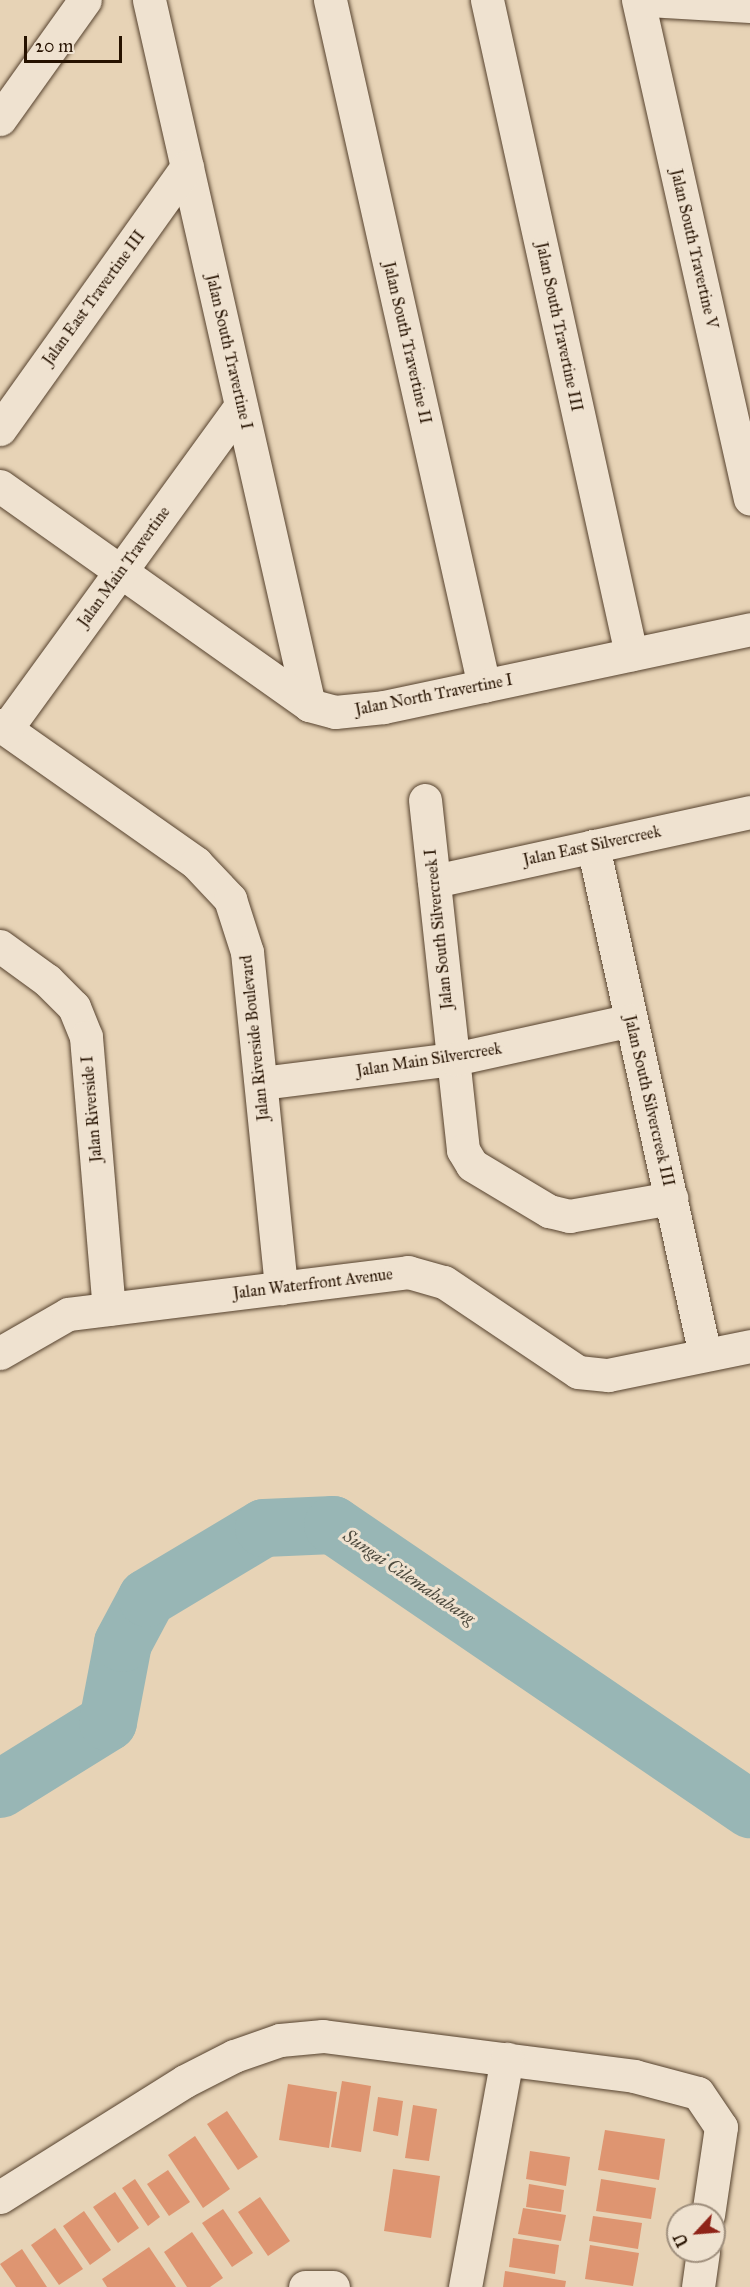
<!DOCTYPE html>
<style>
body{margin:0}
#map{position:relative;width:750px;height:2287px;overflow:hidden;background:#e7d3b6;font-family:"IM FELL Great Primer",serif}
div>[style]{position:absolute}
[style*='--x']{left:calc(var(--x)*1px);top:calc(var(--y)*1px);width:calc(var(--w)*1px);rotate:calc(var(--a)*1deg)}
.river>*{height:58px;margin:-29px;padding:0 29px;transform-origin:29px;border-radius:29px;background:#98b6b5}
.building>*{inset:0;background:#de9571}
.roads{filter:drop-shadow(0 0 2px #56422e) drop-shadow(0 0 2px #56422e)}
.minor>*{height:33px;margin:-16.5px;padding:0 16.5px;transform-origin:16.5px;border-radius:16.5px;background:#efe2d0}
span{translate:-50% -50%;white-space:nowrap;text-align:center;line-height:1.15;-webkit-text-stroke:6px #efe2d0;paint-order:stroke}
.street-label{font-size:16px;color:#261200}
.water-label{font-size:18px;color:#4e4b3f;font-style:italic}
.north{position:absolute;left:666px;top:2203px;width:60px;height:60px;box-sizing:border-box;background:#efe2d0;border:2px solid #9f8f7d;border-radius:50%;rotate:244deg;font-size:16px;font-weight:700;line-height:24px;text-align:center;color:#261200}
.north::after{content:'';display:block;margin:auto;width:21px;height:27px;background:#8f2418;clip-path:polygon(50% 0,100% 100%,50% 72%,0 100%)}
.scale{position:absolute;left:24px;top:36px;width:98px;height:27px;box-sizing:border-box;border:3px solid #261200;border-top:0;padding-left:8px;font-size:18px;line-height:21px;white-space:nowrap;color:#261200;-webkit-text-stroke:4px #efe2d0;paint-order:stroke}
</style>
<div id="map">
<div class="river">
<i style="--x:0;--y:1789;--w:127;--a:-31.8"></i>
<i style="--x:108;--y:1722;--w:80;--a:-79.2"></i>
<i style="--x:123;--y:1643;--w:51;--a:-61.9"></i>
<i style="--x:147;--y:1598;--w:136;--a:-30.9"></i>
<i style="--x:264;--y:1528;--w:69;--a:-2.5"></i>
<i style="--x:333;--y:1525;--w:505;--a:34.26"></i>
</div>
<div class="building">
<i style="clip-path:polygon(342px 2081px,371px 2086px,361px 2152px,331px 2147px)"></i>
<i style="clip-path:polygon(288px 2084px,337px 2092px,329px 2148px,279px 2140px)"></i>
<i style="clip-path:polygon(378px 2097px,403px 2101px,398px 2136px,373px 2131px)"></i>
<i style="clip-path:polygon(413px 2105px,437px 2109px,429px 2161px,405px 2158px)"></i>
<i style="clip-path:polygon(227px 2111px,258px 2157px,238px 2170px,207px 2124px)"></i>
<i style="clip-path:polygon(605px 2130px,665px 2139px,659px 2180px,598px 2170px)"></i>
<i style="clip-path:polygon(195px 2136px,230px 2189px,203px 2208px,168px 2155px)"></i>
<i style="clip-path:polygon(530px 2151px,570px 2157px,566px 2186px,526px 2179px)"></i>
<i style="clip-path:polygon(393px 2169px,440px 2176px,431px 2238px,384px 2231px)"></i>
<i style="clip-path:polygon(168px 2170px,190px 2202px,169px 2216px,147px 2184px)"></i>
<i style="clip-path:polygon(135px 2179px,160px 2217px,148px 2226px,122px 2188px)"></i>
<i style="clip-path:polygon(601px 2179px,656px 2188px,651px 2219px,596px 2211px)"></i>
<i style="clip-path:polygon(529px 2184px,564px 2190px,561px 2212px,526px 2207px)"></i>
<i style="clip-path:polygon(115px 2192px,139px 2228px,118px 2243px,93px 2207px)"></i>
<i style="clip-path:polygon(260px 2197px,290px 2241px,268px 2256px,238px 2212px)"></i>
<i style="clip-path:polygon(523px 2208px,566px 2215px,561px 2241px,518px 2234px)"></i>
<i style="clip-path:polygon(223px 2209px,253px 2253px,232px 2267px,202px 2223px)"></i>
<i style="clip-path:polygon(84px 2211px,111px 2250px,90px 2265px,63px 2226px)"></i>
<i style="clip-path:polygon(593px 2216px,642px 2223px,638px 2249px,589px 2241px)"></i>
<i style="clip-path:polygon(55px 2228px,83px 2269px,59px 2285px,31px 2245px)"></i>
<i style="clip-path:polygon(192px 2232px,223px 2278px,210px 2287px,187px 2287px,164px 2252px)"></i>
<i style="clip-path:polygon(513px 2238px,559px 2245px,555px 2274px,509px 2267px)"></i>
<i style="clip-path:polygon(590px 2245px,639px 2253px,633px 2286px,585px 2279px)"></i>
<i style="clip-path:polygon(149px 2247px,176px 2287px,107px 2287px,102px 2279px)"></i>
<i style="clip-path:polygon(22px 2249px,47px 2287px,16px 2287px,0 2264px)"></i>
<i style="clip-path:polygon(505px 2271px,566px 2281px,565px 2287px,503px 2287px)"></i>
</div>
<div class="roads">
<div class="minor">
<i style="--x:149;--y:0;--w:723;--a:77.21"></i>
<i style="--x:330;--y:0;--w:703;--a:77.35"></i>
<i style="--x:487;--y:0;--w:670;--a:77.58"></i>
<i style="--x:638;--y:0;--w:511;--a:77.35"></i>
<i style="--x:648;--y:0;--w:102;--a:3.4"></i>
<i style="--x:0;--y:119;--w:146;--a:-54.5"></i>
<i style="--x:0;--y:429;--w:322;--a:-54.5"></i>
<i style="--x:0;--y:486;--w:379;--a:35.3"></i>
<i style="--x:309;--y:705;--w:27;--a:15"></i>
<i style="--x:335;--y:712;--w:49;--a:-5.8"></i>
<i style="--x:384;--y:707;--w:374;--a:-12"></i>
<i style="--x:0;--y:725;--w:240;--a:35.1"></i>
<i style="--x:196;--y:863;--w:50;--a:46.6"></i>
<i style="--x:230;--y:899;--w:56;--a:72.2"></i>
<i style="--x:247;--y:952;--w:338;--a:84.2"></i>
<i style="--x:6;--y:729;--w:399;--a:-54"></i>
<i style="--x:425;--y:800;--w:352;--a:83.8"></i>
<i style="--x:463;--y:1150;--w:17;--a:59"></i>
<i style="--x:472;--y:1165;--w:90;--a:30.9"></i>
<i style="--x:549;--y:1211;--w:21;--a:14"></i>
<i style="--x:569;--y:1216;--w:104;--a:-10"></i>
<i style="--x:593;--y:846;--w:521;--a:77.59"></i>
<i style="--x:434;--y:881;--w:323;--a:-12.3"></i>
<i style="--x:0;--y:946;--w:58;--a:35.9"></i>
<i style="--x:47;--y:980;--w:38;--a:45"></i>
<i style="--x:74;--y:1007;--w:32;--a:68"></i>
<i style="--x:86;--y:1037;--w:273;--a:85.2"></i>
<i style="--x:261;--y:1083;--w:194;--a:-7.1"></i>
<i style="--x:454;--y:1059;--w:181;--a:-12.4"></i>
<i style="--x:0;--y:1353;--w:78;--a:-29.8"></i>
<i style="--x:68;--y:1314;--w:343;--a:-7"></i>
<i style="--x:408;--y:1272;--w:37;--a:16"></i>
<i style="--x:444;--y:1282;--w:161;--a:33.9"></i>
<i style="--x:578;--y:1372;--w:30;--a:6"></i>
<i style="--x:608;--y:1375;--w:145;--a:-11.5"></i>
<i style="--x:0;--y:2197;--w:218;--a:-32.1"></i>
<i style="--x:185;--y:2081;--w:55;--a:-27"></i>
<i style="--x:234;--y:2056;--w:49;--a:-19.2"></i>
<i style="--x:280;--y:2040;--w:43;--a:-5.3"></i>
<i style="--x:323;--y:2036;--w:314;--a:7.3"></i>
<i style="--x:634;--y:2076;--w:66;--a:14.9"></i>
<i style="--x:698;--y:2093;--w:41;--a:55.9"></i>
<i style="--x:721;--y:2127;--w:89;--a:98.4"></i>
<i style="--x:305;--y:2287;--w:28;--a:0"></i>
<i style="--x:465;--y:2287;--w:232;--a:-79.6"></i>
<i style="--x:698;--y:2287;--w:36;--a:-82"></i>
</div>
</div>
<div class="street-label">
<span style="left:694px;top:249px;rotate:77deg">Jalan South Travertine V</span>
<span style="left:94px;top:298px;rotate:-54deg">Jalan East Travertine III</span>
<span style="left:559px;top:327px;rotate:78deg">Jalan South Travertine III</span>
<span style="left:407px;top:343px;rotate:77deg">Jalan South Travertine II</span>
<span style="left:229px;top:352px;rotate:77deg">Jalan South Travertine I</span>
<span style="left:124px;top:567px;rotate:-54deg">Jalan Main Travertine</span>
<span style="left:434px;top:695px;rotate:-11deg">Jalan North Travertine I</span>
<span style="left:592px;top:846px;rotate:-12deg">Jalan East Silvercreek</span>
<span style="left:439px;top:929px;rotate:-96deg">Jalan South Silvercreek I</span>
<span style="left:255px;top:1038px;rotate:-96deg">Jalan Riverside Boulevard</span>
<span style="left:429px;top:1060px;rotate:-9deg">Jalan Main Silvercreek</span>
<span style="left:649px;top:1101px;rotate:77deg">Jalan South Silvercreek III</span>
<span style="left:92px;top:1109px;rotate:-95deg">Jalan Riverside I</span>
<span style="left:313px;top:1284px;rotate:-7deg">Jalan Waterfront Avenue</span>
</div>
<div class="water-label">
<span style="left:409px;top:1577px;rotate:34deg">Sungai Cilemahabang</span>
</div>
<div class="north">U</div>
<div class="scale">20 m</div>
</div>
